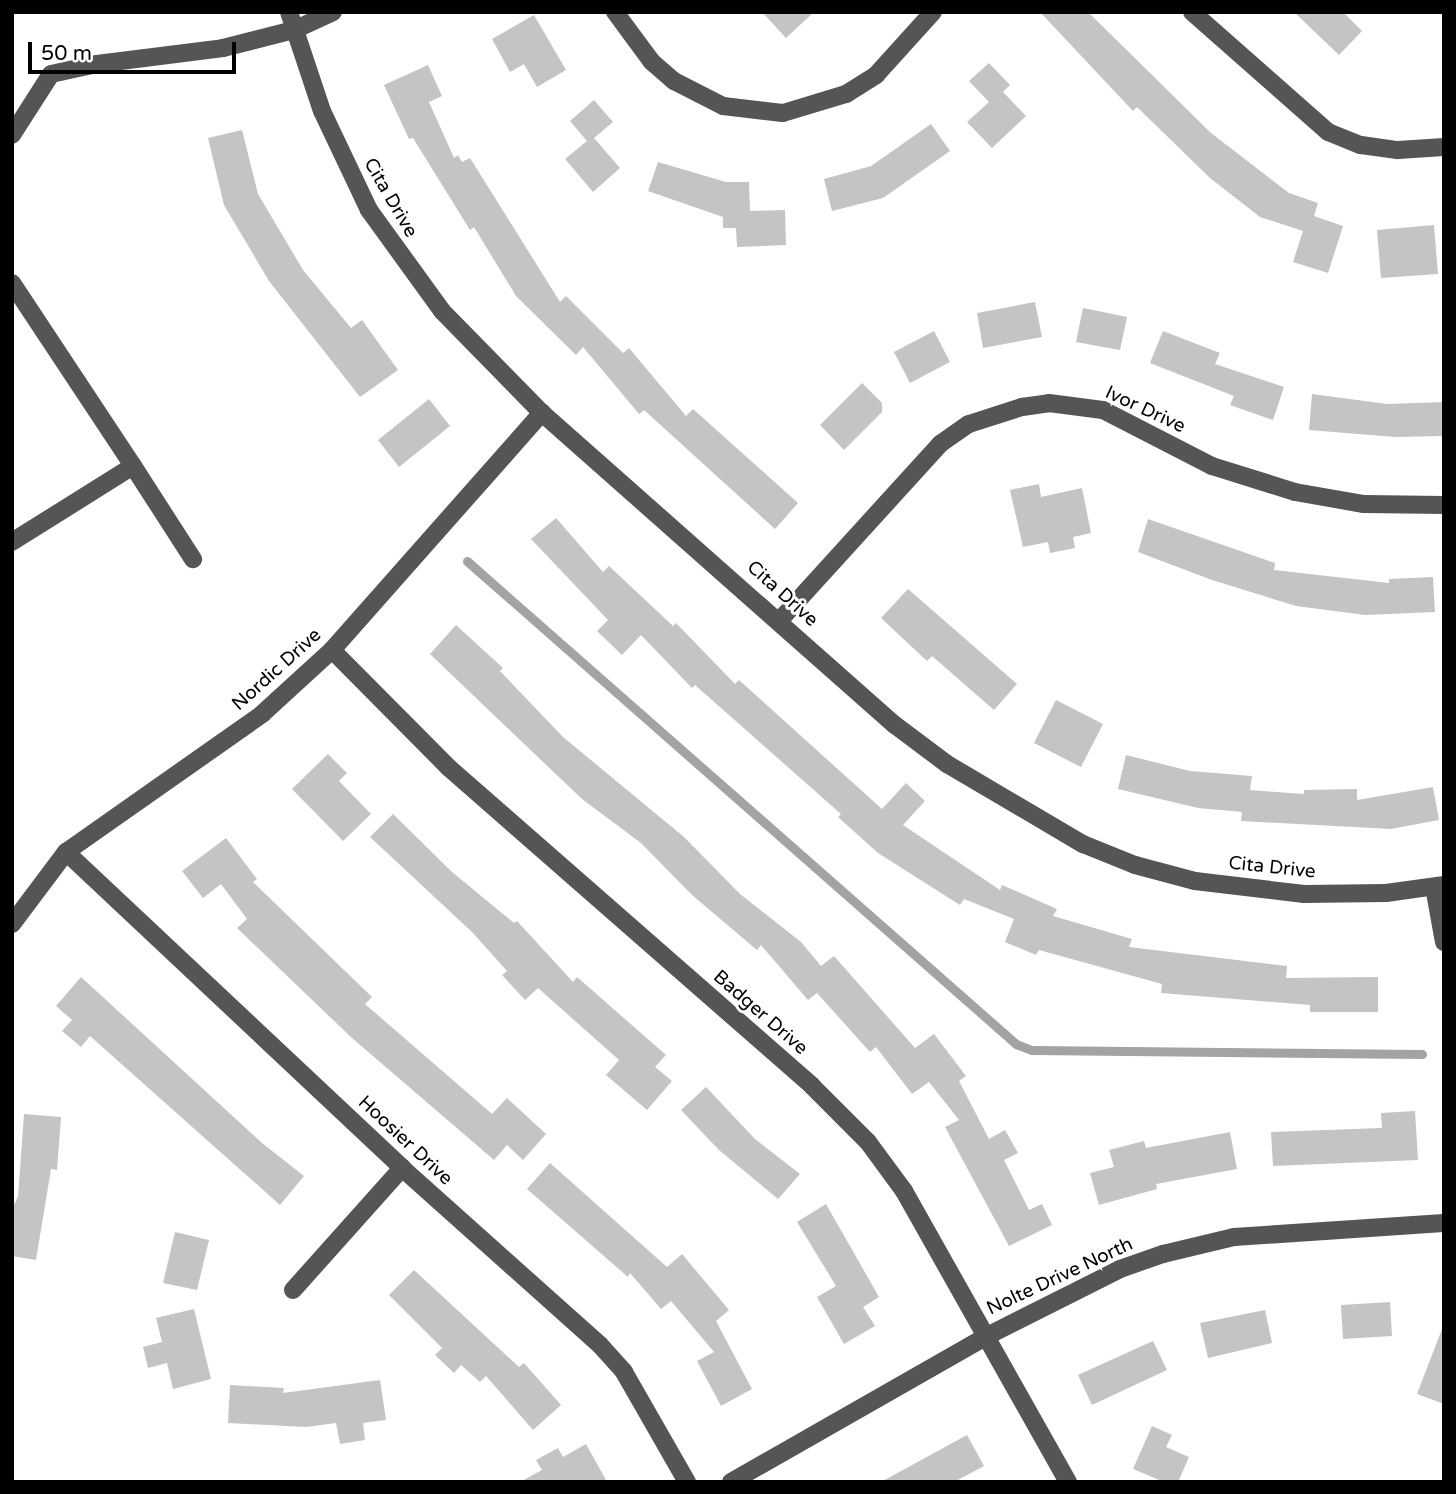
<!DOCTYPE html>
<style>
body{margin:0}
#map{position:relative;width:1456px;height:1494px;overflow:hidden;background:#fff;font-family:"Varela Round",sans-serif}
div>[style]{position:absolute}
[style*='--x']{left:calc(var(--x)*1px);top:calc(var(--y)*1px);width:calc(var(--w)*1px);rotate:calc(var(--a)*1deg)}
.stream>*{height:9px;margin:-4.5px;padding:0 4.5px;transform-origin:4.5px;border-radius:4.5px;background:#a3a3a3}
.building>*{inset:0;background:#c4c4c4}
.minor>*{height:18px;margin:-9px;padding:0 9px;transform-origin:9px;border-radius:9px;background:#555}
span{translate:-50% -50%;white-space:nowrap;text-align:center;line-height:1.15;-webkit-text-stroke:6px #fff;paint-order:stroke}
.street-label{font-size:19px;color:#000}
.frame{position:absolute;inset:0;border:14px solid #000;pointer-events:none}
.scale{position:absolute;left:28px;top:42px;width:208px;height:32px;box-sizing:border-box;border:4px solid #000;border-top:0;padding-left:9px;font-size:21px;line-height:24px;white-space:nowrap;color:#000;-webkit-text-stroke:5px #fff;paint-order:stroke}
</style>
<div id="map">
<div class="stream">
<i style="--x:467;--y:561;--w:731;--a:41.34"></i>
<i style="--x:1016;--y:1044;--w:17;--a:21"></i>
<i style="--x:1032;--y:1050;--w:390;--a:0.6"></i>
</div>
<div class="building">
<i style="clip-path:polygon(762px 12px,814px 12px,786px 38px)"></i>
<i style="clip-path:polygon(1040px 12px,1088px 12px,1211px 133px,1289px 193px,1318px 203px,1314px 216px,1343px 226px,1328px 273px,1293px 262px,1303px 231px,1260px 217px,1210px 178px,1137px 107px,1133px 111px)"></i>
<i style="clip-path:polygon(1294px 12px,1343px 12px,1362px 31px,1339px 55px)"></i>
<i style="clip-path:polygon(534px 15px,566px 70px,537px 87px,524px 64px,510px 72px,492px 39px)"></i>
<i style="clip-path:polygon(989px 63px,1010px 85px,1003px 92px,1026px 116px,992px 148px,967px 122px,989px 102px,969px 81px)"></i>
<i style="clip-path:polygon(428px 65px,442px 96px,429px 102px,454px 158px,458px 155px,462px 162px,470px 158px,560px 302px,566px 296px,623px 353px,629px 348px,686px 416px,693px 409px,798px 503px,775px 529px,644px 410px,639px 414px,583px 347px,576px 355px,516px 296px,474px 227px,470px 230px,413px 138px,409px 139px,384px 85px)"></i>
<i style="clip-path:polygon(594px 100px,613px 122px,594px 138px,620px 168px,593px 192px,565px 159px,587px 141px,570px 121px)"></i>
<i style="clip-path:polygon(931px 124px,950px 151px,883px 198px,832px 211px,824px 179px,871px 166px)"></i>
<i style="clip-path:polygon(242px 130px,258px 194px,303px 270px,351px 328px,362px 320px,398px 370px,360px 397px,269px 281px,224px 205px,208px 138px)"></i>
<i style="clip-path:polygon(658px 162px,726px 182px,749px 182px,750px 211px,785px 210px,786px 245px,737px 247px,736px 228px,723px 228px,723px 217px,648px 191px)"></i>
<i style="clip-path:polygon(1434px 225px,1438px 274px,1381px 278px,1377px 230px)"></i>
<i style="clip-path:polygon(1035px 302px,1042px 337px,983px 348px,977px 313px)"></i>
<i style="clip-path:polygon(1083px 308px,1127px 317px,1120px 350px,1076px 342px)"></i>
<i style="clip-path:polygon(934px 331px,950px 362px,910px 383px,894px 352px)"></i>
<i style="clip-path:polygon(1163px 331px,1220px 353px,1215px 364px,1284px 387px,1273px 420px,1230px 405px,1234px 396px,1150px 363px)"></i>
<i style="clip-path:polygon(862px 383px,882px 403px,882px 412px,844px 450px,820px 425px)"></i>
<i style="clip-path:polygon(1312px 394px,1387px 404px,1444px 402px,1444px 436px,1395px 437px,1309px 430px)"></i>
<i style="clip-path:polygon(429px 399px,450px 426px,399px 467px,378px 440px)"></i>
<i style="clip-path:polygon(1039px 484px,1041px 497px,1082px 488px,1091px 533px,1073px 537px,1075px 548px,1050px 553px,1048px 542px,1023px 547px,1010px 490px)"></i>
<i style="clip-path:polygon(556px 518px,603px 572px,609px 566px,673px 626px,676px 623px,735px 684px,739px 680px,882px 809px,906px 783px,925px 801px,903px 825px,1000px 890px,1002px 885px,1057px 909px,1053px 916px,1132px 939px,1129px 947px,1287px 966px,1286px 978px,1378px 977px,1378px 1012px,1310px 1012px,1310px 1005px,1161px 993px,1162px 984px,1039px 950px,1036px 955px,1005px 942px,1014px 919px,964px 899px,960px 905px,878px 853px,838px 817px,841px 814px,695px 685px,692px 688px,641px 635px,622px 655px,597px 631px,608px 620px,531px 539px)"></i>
<i style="clip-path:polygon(1148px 519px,1275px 563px,1274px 570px,1389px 583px,1389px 579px,1433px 577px,1435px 612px,1365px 615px,1296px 606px,1212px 580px,1138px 552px)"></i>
<i style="clip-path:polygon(908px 589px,1017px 684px,994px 710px,932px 656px,927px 661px,881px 618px)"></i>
<i style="clip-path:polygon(456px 625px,503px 668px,500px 671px,563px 737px,684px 837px,740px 894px,801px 942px,821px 966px,834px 956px,915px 1048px,934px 1034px,966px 1076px,959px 1081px,989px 1139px,1005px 1130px,1018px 1153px,1004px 1160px,1029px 1210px,1042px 1204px,1052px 1225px,1009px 1246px,945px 1127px,959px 1120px,929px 1082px,912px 1094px,876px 1047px,870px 1052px,817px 993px,808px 1000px,761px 945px,757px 950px,692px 895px,641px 843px,582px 799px,519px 739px,430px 654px)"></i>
<i style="clip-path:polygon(1056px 700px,1103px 724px,1081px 767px,1034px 743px)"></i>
<i style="clip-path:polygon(328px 754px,347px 773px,339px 781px,371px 814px,343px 841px,292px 789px)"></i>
<i style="clip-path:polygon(1126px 755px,1190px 771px,1252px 776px,1250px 790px,1304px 794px,1304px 790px,1357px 789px,1357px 800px,1433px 787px,1439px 820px,1391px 829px,1241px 821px,1242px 812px,1198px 808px,1118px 789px)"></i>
<i style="clip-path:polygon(393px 814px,452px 872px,514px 923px,517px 921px,573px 982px,577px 977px,666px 1055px,655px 1067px,672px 1081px,647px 1110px,606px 1075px,619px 1060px,538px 988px,525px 1000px,502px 975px,507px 971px,472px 932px,370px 837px)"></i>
<i style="clip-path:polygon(226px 838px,257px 879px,253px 882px,372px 997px,365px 1004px,492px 1114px,507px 1098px,546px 1134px,523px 1160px,507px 1145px,494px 1160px,352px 1038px,237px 928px,247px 919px,221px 884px,203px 898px,182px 871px)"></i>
<i style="clip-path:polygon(81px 977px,262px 1143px,304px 1176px,280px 1205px,90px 1036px,81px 1047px,62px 1031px,72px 1020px,56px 1006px)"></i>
<i style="clip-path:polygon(706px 1087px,755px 1139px,800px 1174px,778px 1199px,719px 1150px,681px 1110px)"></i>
<i style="clip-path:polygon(1415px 1111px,1418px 1160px,1273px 1166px,1271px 1132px,1382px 1128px,1381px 1113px)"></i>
<i style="clip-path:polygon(24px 1114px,61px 1117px,57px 1170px,51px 1169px,36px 1260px,12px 1256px,12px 1210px,18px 1196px)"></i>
<i style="clip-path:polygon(1230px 1132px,1237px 1169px,1156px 1184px,1157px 1189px,1099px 1205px,1090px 1173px,1114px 1167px,1109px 1150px,1144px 1141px,1146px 1148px)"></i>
<i style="clip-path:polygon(550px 1163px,667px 1267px,682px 1254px,729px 1310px,716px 1321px,752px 1389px,721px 1406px,697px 1361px,714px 1352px,671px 1301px,661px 1309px,630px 1273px,628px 1277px,527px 1189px)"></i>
<i style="clip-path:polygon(826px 1204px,879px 1297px,863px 1307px,875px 1326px,844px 1344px,817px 1297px,836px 1286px,797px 1222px)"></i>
<i style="clip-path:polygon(175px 1232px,209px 1240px,197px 1290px,163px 1283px)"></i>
<i style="clip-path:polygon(414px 1270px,519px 1367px,524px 1363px,561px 1405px,533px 1430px,486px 1376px,480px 1382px,461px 1365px,454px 1373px,435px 1355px,442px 1348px,389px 1295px)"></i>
<i style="clip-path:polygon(1390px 1302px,1392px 1336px,1343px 1339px,1341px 1305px)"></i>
<i style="clip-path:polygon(194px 1309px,211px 1379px,173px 1389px,167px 1363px,148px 1368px,143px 1347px,162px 1342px,156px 1318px)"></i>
<i style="clip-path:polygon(1265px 1310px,1272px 1343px,1208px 1358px,1200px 1323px)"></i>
<i style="clip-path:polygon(1442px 1329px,1444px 1330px,1444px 1404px,1417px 1394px)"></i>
<i style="clip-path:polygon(1153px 1341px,1167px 1370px,1092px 1405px,1078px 1375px)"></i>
<i style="clip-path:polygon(380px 1380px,386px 1420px,363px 1423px,365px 1440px,340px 1444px,336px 1423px,306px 1427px,228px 1423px,230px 1385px,284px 1388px,283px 1393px)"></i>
<i style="clip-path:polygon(1152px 1426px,1172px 1435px,1166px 1447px,1189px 1457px,1178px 1482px,1164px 1482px,1133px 1469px)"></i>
<i style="clip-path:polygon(967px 1435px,984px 1466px,954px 1482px,881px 1482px)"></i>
<i style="clip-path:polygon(586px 1444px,607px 1482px,520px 1482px,542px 1470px,536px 1460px,558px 1448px,563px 1457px)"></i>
</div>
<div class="minor">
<i style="--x:289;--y:12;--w:104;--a:71.6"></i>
<i style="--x:322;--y:111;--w:110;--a:64.6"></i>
<i style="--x:369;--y:210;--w:125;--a:54.1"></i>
<i style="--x:442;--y:311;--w:143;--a:45.6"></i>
<i style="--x:542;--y:413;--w:471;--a:41.5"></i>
<i style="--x:895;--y:725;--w:65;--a:36.9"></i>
<i style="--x:947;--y:764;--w:158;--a:30.5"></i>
<i style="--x:1083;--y:844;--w:56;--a:22"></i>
<i style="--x:1135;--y:865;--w:62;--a:14.9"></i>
<i style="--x:1195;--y:881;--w:110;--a:6.8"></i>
<i style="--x:1304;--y:894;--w:82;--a:-0.7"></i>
<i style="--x:1386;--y:893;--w:59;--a:-7.9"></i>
<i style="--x:615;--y:12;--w:62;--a:53.5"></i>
<i style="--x:652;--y:62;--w:29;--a:41"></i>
<i style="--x:674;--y:81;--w:55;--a:27"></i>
<i style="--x:723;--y:106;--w:60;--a:6.7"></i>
<i style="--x:783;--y:113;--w:66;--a:-16.8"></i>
<i style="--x:846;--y:94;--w:36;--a:-32"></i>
<i style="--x:876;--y:75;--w:85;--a:-47.9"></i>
<i style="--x:1192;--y:12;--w:181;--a:41.4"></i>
<i style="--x:1328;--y:132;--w:35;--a:22"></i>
<i style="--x:1361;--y:145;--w:37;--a:8"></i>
<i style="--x:1398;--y:150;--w:46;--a:-3.7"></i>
<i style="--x:12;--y:135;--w:72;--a:-57.4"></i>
<i style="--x:51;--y:74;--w:47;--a:-12.3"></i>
<i style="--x:97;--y:64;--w:127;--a:-7.2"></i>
<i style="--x:223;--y:48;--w:73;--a:-14.2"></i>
<i style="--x:294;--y:30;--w:43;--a:-24.8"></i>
<i style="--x:12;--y:283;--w:219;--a:56.5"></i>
<i style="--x:133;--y:466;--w:143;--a:147.9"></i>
<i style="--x:133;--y:466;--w:111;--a:57.2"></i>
<i style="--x:780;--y:620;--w:238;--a:-47.7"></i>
<i style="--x:940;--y:444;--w:35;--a:-35"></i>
<i style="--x:969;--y:424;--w:56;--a:-17.8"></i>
<i style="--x:1022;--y:407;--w:27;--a:-8"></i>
<i style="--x:1049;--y:403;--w:54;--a:7.4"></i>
<i style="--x:1103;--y:410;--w:123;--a:27.2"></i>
<i style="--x:1212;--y:466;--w:87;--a:17.4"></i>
<i style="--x:1295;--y:492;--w:70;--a:9.9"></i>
<i style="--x:1364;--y:504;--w:80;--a:0.7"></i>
<i style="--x:332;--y:650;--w:165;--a:45.2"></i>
<i style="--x:448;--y:767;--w:484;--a:41.2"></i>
<i style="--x:812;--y:1086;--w:79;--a:45"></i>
<i style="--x:868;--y:1142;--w:61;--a:53.7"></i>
<i style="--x:904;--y:1191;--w:334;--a:60.6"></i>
<i style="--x:66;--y:852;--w:461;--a:43.2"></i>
<i style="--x:402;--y:1168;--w:266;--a:41.8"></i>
<i style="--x:600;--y:1345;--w:36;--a:48"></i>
<i style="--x:624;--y:1372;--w:127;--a:60.2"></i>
<i style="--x:1434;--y:887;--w:56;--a:79.7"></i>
<i style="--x:12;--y:924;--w:90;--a:-53.1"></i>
<i style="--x:66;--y:852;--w:240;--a:-35.1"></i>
<i style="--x:262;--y:714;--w:95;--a:-42.4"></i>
<i style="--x:332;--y:650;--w:317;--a:-48.5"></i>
<i style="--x:293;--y:1290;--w:164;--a:-48.2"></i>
<i style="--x:731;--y:1482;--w:292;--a:-29.7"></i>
<i style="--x:985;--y:1337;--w:151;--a:-26.7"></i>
<i style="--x:1120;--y:1269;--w:46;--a:-19.2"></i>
<i style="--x:1163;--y:1254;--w:73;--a:-13.5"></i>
<i style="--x:1234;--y:1237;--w:210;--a:-3.8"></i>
</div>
<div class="street-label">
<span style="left:390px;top:198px;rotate:60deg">Cita Drive</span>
<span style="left:1145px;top:410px;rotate:25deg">Ivor Drive</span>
<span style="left:782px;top:594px;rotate:42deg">Cita Drive</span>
<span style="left:277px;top:670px;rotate:-42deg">Nordic Drive</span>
<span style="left:1272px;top:868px;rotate:6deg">Cita Drive</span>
<span style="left:760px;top:1013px;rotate:41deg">Badger Drive</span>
<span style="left:405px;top:1141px;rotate:43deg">Hoosier Drive</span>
<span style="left:1060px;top:1277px;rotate:-25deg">Nolte Drive North</span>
</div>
<div class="frame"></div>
<div class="scale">50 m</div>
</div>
